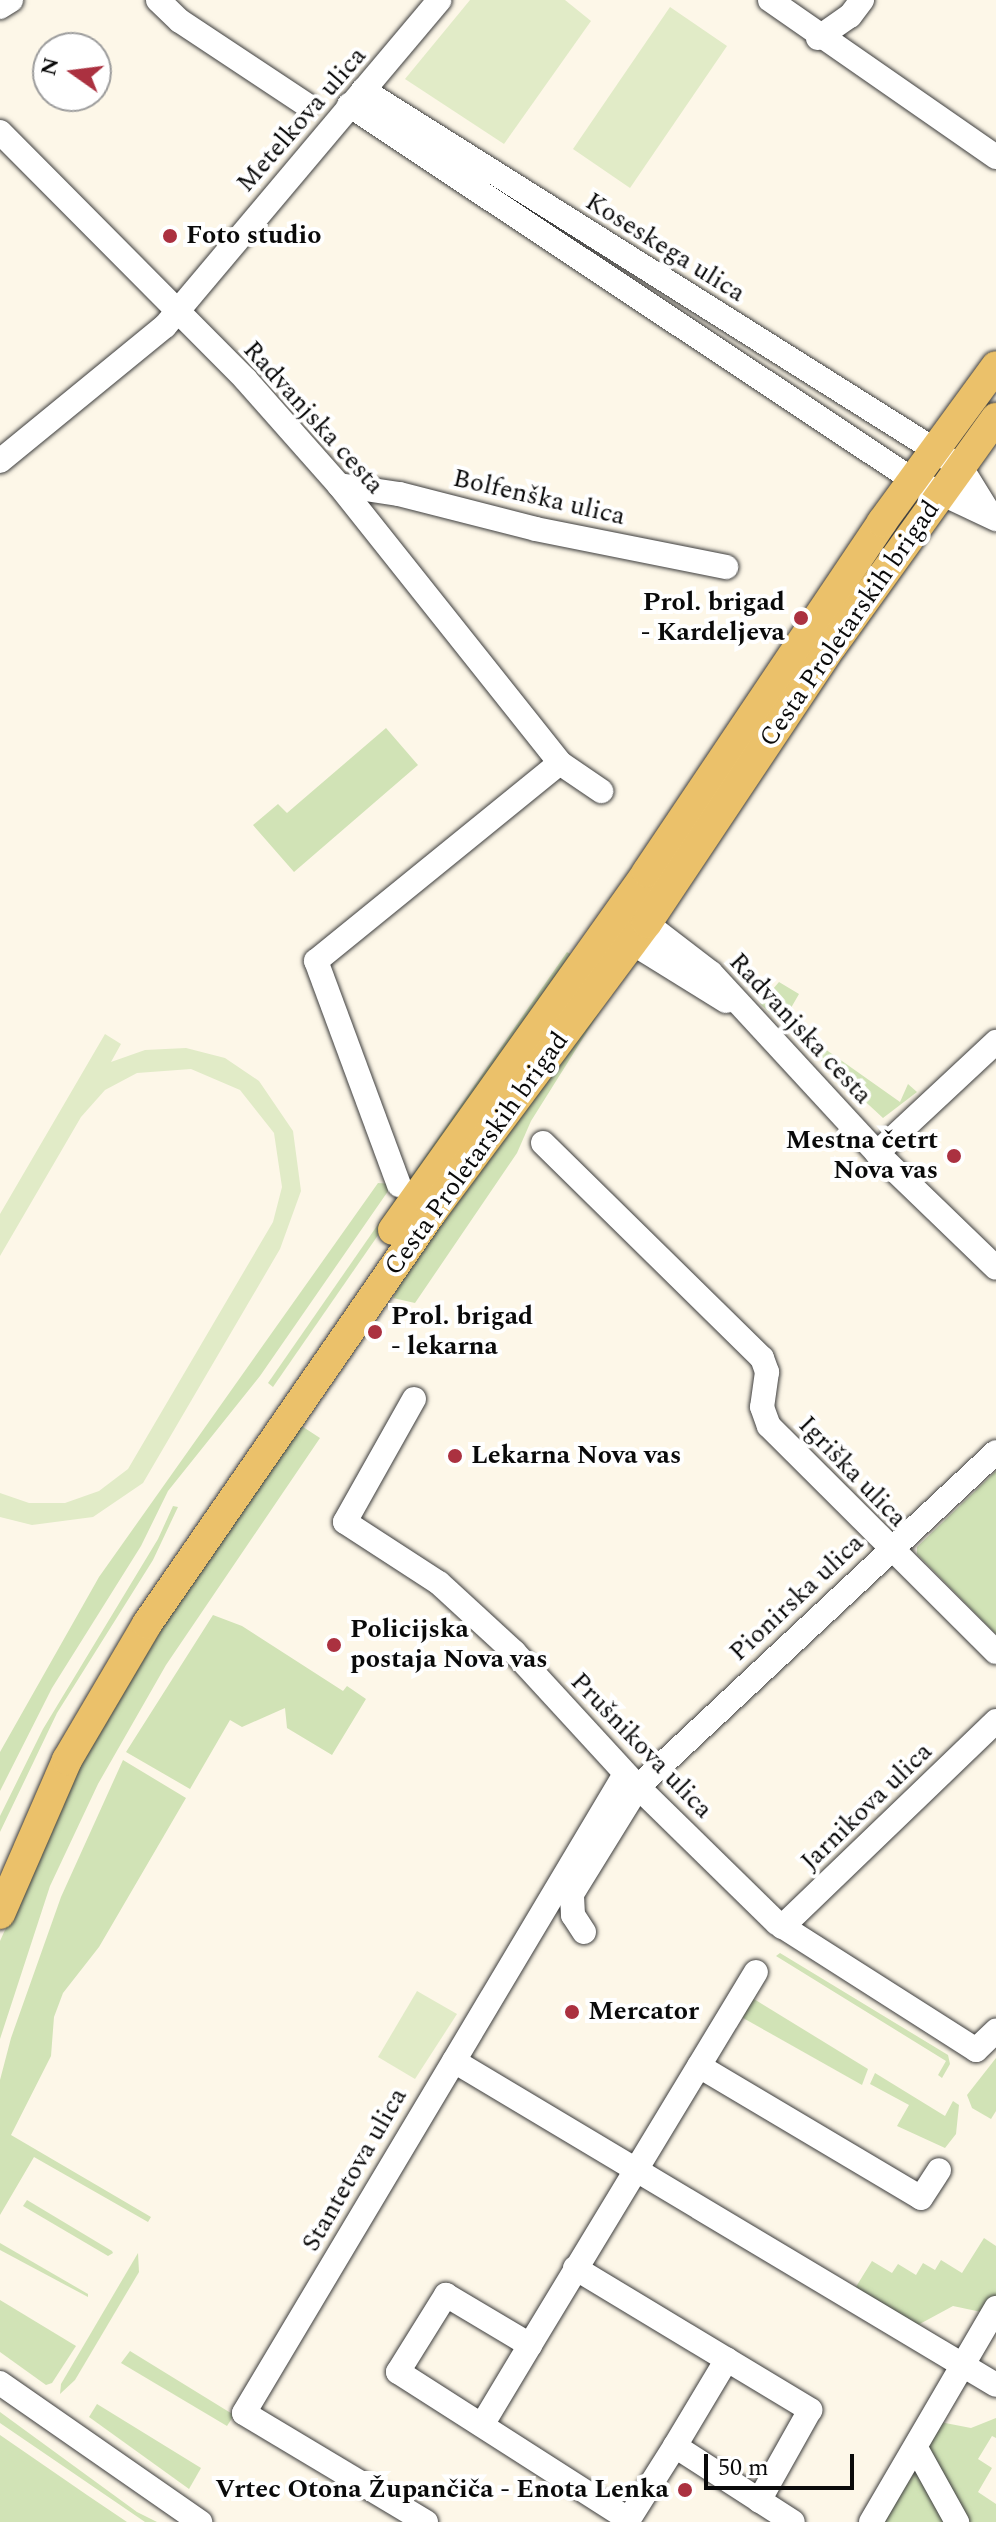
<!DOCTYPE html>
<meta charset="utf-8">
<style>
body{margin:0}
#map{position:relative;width:996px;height:2522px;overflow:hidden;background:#fdf7e8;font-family:Spectral,serif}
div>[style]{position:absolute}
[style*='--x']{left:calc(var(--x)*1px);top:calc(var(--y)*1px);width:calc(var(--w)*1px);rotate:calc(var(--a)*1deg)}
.green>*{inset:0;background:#d1e3b6}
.pitch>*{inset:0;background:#e1ebc7}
.roads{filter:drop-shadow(0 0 2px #3d3d3d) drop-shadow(0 0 2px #3d3d3d)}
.minor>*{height:24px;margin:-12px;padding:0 12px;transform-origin:12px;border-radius:12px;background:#fff}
.major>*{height:30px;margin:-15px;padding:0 15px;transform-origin:15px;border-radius:15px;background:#ebc16a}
.dots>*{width:22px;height:22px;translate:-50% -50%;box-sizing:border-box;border:4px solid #fff;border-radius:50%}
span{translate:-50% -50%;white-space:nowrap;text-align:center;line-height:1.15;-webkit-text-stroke:8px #fff;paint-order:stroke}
.street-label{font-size:26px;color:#0a0a0a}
.poi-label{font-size:26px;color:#0a0a0a;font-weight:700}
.left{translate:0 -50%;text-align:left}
.right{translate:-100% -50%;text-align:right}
.north{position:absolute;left:32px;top:32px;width:80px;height:80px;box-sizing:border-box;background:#fff;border:2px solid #9d9d9d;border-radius:50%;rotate:284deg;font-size:22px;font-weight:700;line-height:32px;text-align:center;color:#0a0a0a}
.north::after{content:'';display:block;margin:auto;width:28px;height:36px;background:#ab3140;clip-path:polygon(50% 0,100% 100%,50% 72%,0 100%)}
.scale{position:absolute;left:704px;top:2454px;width:150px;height:36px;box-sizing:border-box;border:4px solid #0a0a0a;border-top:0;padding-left:10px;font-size:24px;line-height:28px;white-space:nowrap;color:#0a0a0a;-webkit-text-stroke:6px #fff;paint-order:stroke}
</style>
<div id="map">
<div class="green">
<i style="clip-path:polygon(386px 728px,418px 765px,294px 872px,253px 825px,278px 804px,287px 813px)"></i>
<i style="clip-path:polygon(567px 952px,572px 955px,273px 1387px,268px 1383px)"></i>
<i style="clip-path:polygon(779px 982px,799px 994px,784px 1020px,900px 1102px,908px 1084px,917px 1092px,883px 1118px,760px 1004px)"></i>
<i style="clip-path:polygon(617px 984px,531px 1121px,517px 1153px,415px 1303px,393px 1298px,409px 1263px)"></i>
<i style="clip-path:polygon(378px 1183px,393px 1184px,260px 1376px,168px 1491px,141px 1546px,52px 1688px,0 1791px,0 1752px,99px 1577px)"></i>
<i style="clip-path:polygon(297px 1423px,320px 1438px,166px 1665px,98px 1784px,50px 1886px,0 2039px,0 1941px,101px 1717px)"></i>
<i style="clip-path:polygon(996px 1471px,996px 1634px,917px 1554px,917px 1547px)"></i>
<i style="clip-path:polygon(173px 1506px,178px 1507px,153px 1560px,57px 1713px,0 1832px,0 1816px,43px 1729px,158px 1539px)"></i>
<i style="clip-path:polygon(213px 1615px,242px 1626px,343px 1691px,347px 1686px,366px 1699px,332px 1755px,287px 1728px,285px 1708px,242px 1727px,230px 1720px,190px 1789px,126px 1752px)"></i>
<i style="clip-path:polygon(123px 1760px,186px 1798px,99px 1947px,63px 1993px,54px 2017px,51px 2056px,11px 2135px,151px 2217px,148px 2222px,34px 2157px,0 2215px,0 2080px,11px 2038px,61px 1897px)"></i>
<i style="clip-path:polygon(780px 1953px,948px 2055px,950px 2064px,942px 2078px,938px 2075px,946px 2061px,776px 1956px)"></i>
<i style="clip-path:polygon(749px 1996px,868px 2069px,862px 2085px,736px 2014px)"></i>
<i style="clip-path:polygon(996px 2058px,996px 2111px,991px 2119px,972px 2108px,967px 2095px)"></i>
<i style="clip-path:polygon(875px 2073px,945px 2116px,953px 2101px,959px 2105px,956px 2134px,945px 2148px,897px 2126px,909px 2105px,870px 2084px)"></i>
<i style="clip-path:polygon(27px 2200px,112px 2251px,113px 2253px,108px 2256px,23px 2206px)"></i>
<i style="clip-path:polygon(984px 2238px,996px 2246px,996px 2296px,986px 2313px,953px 2306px,916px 2326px,854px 2290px,872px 2261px,892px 2273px,898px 2264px,916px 2275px,923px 2263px,935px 2270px,941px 2260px,962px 2273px)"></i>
<i style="clip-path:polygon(0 2243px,88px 2294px,88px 2297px,0 2250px)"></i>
<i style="clip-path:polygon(138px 2253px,139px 2272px,75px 2380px,60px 2394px,61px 2384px)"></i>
<i style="clip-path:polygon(0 2300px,76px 2346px,52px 2383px,46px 2385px,0 2352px)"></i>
<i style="clip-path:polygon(130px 2351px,234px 2415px,227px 2426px,121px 2363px)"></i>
<i style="clip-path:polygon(97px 2404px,201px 2468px,189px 2489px,89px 2417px)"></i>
<i style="clip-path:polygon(0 2412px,137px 2512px,157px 2522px,145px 2522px,0 2423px)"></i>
<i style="clip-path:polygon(996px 2418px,996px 2438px,992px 2436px,978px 2459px,992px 2468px,978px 2492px,996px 2504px,996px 2522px,962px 2522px,924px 2453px,940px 2422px,971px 2428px)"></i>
<i style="clip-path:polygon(0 2435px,87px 2495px,127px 2522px,0 2522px)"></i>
<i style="clip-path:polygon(921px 2462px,953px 2522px,883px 2522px)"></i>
</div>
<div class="pitch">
<i style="clip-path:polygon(470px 0,565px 0,591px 21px,504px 144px,405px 79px)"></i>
<i style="clip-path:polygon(670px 7px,727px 46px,630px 188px,573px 149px)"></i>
<i style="clip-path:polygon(105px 1034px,121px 1044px,111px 1062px,145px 1050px,186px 1048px,225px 1058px,259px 1081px,293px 1131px,301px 1191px,280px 1249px,143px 1483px,93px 1517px,32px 1525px,0 1517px,0 1493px,29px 1503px,65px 1503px,99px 1491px,128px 1469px,273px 1222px,282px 1187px,274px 1133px,240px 1090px,191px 1069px,137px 1073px,105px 1090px,81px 1117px,0 1256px,0 1214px)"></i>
<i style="clip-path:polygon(417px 1991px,457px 2014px,415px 2079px,378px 2057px)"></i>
</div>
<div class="roads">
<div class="minor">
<i style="--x:158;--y:0;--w:30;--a:44"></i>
<i style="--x:180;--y:21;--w:152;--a:33.5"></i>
<i style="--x:770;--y:0;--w:275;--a:34.8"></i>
<i style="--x:0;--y:7;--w:13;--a:-32"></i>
<i style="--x:818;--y:38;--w:39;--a:-35"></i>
<i style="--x:850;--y:16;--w:20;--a:-53"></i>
<i style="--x:363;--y:90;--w:679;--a:32.19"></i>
<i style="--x:938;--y:452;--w:29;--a:35"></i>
<i style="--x:962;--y:469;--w:55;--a:58.3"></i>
<i style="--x:349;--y:105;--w:677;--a:33.62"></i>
<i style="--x:913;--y:480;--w:92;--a:25.2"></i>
<i style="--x:0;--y:132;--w:349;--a:45.2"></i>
<i style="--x:246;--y:380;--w:140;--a:48.5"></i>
<i style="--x:339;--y:485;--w:355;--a:51.5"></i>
<i style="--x:560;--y:763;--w:50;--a:34.3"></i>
<i style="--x:0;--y:461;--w:213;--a:-39.3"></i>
<i style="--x:165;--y:326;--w:426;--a:-49.9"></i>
<i style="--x:339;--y:485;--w:61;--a:8.5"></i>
<i style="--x:399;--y:494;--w:141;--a:14.3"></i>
<i style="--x:536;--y:529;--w:194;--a:11.3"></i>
<i style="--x:633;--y:913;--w:98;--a:37.6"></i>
<i style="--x:711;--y:973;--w:245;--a:47.3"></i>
<i style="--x:877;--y:1153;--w:165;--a:44"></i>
<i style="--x:618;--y:934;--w:127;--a:31.8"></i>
<i style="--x:543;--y:1143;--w:307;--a:44.5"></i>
<i style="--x:762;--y:1358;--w:15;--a:70"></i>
<i style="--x:767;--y:1372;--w:35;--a:98"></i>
<i style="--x:762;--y:1407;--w:20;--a:70"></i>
<i style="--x:769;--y:1426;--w:320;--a:44.9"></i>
<i style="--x:877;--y:1153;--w:163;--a:-43"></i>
<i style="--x:399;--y:1185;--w:239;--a:-110.3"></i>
<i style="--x:316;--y:961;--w:314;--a:-39.1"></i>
<i style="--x:414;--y:1399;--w:141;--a:119.3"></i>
<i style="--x:345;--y:1522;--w:112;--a:33"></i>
<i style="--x:439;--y:1583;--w:102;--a:42.6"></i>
<i style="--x:514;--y:1652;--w:183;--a:47.4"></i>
<i style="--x:638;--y:1787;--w:194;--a:44.4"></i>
<i style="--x:777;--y:1923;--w:236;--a:32.5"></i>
<i style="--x:976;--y:2050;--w:28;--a:-44"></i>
<i style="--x:782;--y:1927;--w:297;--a:-43.9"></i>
<i style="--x:584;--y:1932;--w:20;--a:-123"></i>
<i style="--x:573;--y:1915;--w:21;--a:-93"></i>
<i style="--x:572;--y:1894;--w:126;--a:-58.3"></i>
<i style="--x:638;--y:1787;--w:490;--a:-43.1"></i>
<i style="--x:454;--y:2061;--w:631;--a:30.87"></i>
<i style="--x:699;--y:2066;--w:258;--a:30.7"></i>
<i style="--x:921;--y:2198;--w:33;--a:-57"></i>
<i style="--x:575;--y:2268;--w:275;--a:31.1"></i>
<i style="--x:810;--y:2410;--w:104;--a:119.3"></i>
<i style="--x:0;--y:2383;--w:244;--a:34.8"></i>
<i style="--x:482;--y:2425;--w:93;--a:-59"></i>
<i style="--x:675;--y:2446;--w:101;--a:-59.1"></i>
<i style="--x:916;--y:2448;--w:85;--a:61"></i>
<i style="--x:628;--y:2519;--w:273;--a:-147.4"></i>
<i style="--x:398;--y:2372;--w:91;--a:-58.1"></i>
<i style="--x:446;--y:2295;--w:98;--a:30.8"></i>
<i style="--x:530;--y:2345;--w:436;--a:-58.8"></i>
<i style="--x:426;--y:2522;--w:212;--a:-149.1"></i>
<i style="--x:244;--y:2413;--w:744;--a:-59.19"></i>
<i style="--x:627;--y:2522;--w:90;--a:-57.7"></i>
<i style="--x:675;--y:2446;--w:140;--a:32.8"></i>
<i style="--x:871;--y:2522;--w:248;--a:-59.7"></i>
</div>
<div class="major">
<i style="--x:393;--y:1230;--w:439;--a:-54.6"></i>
<i style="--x:647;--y:872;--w:422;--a:-56.1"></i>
<i style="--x:882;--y:522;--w:193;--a:-53.8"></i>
<i style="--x:0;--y:1914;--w:168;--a:-66.5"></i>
<i style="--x:67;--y:1760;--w:158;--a:-59.5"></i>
<i style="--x:147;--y:1624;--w:501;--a:-55.33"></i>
<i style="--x:432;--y:1212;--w:360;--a:-53.4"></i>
<i style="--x:647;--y:923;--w:333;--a:-56.3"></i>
<i style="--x:832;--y:646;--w:281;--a:-54.3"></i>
</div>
</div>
<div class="dots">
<i style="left:170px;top:236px;background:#ab3140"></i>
<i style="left:801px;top:618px;background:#ab3140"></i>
<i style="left:954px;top:1156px;background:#ab3140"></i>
<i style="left:375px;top:1332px;background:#ab3140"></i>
<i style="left:455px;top:1456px;background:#ab3140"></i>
<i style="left:334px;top:1645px;background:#ab3140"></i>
<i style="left:572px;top:2012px;background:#ab3140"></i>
<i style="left:685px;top:2490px;background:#ab3140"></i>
</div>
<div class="street-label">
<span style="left:302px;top:120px;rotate:-49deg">Metelkova ulica</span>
<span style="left:665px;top:248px;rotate:32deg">Koseskega ulica</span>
<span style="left:313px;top:418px;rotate:48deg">Radvanjska cesta</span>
<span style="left:539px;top:498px;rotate:13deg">Bolfenška ulica</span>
<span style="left:850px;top:624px;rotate:-55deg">Cesta Proletarskih brigad</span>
<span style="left:800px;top:1029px;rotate:47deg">Radvanjska cesta</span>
<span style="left:477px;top:1154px;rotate:-54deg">Cesta Proletarskih brigad</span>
<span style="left:852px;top:1472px;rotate:46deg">Igriška ulica</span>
<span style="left:797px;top:1598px;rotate:-43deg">Pionirska ulica</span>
<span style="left:641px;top:1746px;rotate:46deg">Prušnikova ulica</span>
<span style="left:867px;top:1807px;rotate:-44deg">Jarnikova ulica</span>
<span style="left:355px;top:2170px;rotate:-60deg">Stantetova ulica</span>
</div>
<div class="poi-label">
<span class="left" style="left:186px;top:236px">Foto studio</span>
<span class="right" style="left:785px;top:618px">Prol. brigad<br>- Kardeljeva</span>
<span class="right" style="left:938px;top:1156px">Mestna četrt<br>Nova vas</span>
<span class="left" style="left:391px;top:1332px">Prol. brigad<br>- lekarna</span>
<span class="left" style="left:471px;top:1456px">Lekarna Nova vas</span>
<span class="left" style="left:350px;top:1645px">Policijska<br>postaja Nova vas</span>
<span class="left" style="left:588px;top:2012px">Mercator</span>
<span class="right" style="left:669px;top:2490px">Vrtec Otona Župančiča - Enota Lenka</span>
</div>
<div class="north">N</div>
<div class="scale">50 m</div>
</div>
